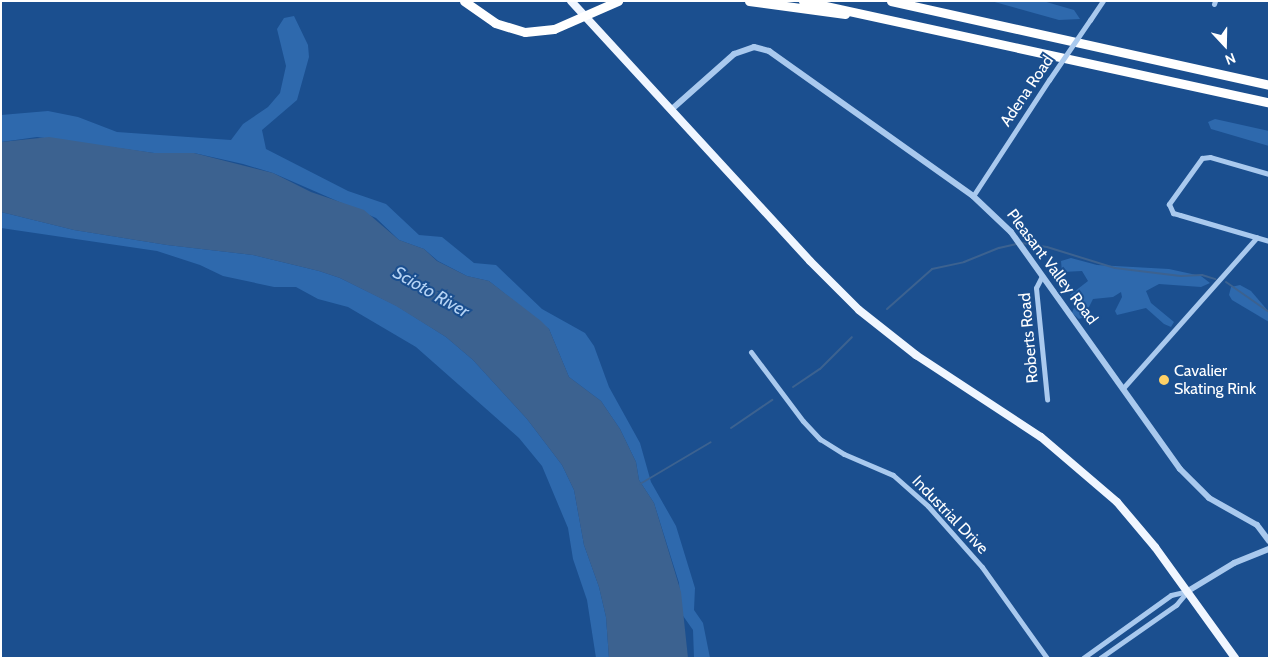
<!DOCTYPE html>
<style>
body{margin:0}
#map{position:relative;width:1270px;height:659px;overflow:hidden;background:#1b4f8f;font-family:Cabin,sans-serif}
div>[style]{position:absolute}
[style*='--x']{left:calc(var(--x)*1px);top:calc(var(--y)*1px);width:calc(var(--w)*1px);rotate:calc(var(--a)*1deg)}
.green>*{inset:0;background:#2e69ad}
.water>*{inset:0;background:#3c6290}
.stream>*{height:2px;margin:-1px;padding:0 1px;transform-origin:1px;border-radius:1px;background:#3c6290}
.minor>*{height:5px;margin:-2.5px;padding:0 2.5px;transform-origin:2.5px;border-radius:2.5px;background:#a9c9ee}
.tertiary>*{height:6px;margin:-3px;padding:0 3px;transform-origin:3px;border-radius:3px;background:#a9c9ee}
.primary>*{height:8px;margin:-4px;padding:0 4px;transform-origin:4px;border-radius:4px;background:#f0f6ff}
.motorway>*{height:9px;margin:-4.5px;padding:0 4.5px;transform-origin:4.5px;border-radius:4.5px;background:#fff}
.minor-bridge>*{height:5px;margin:-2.5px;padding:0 2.5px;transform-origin:2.5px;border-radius:2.5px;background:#a9c9ee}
.dots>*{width:14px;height:14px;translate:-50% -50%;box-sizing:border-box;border:2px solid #1b4f8f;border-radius:50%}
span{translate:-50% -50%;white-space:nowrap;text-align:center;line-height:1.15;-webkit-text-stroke:4px #1b4f8f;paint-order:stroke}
.street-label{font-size:16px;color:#fff}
.poi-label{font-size:16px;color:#fff}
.left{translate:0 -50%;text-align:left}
.water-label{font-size:18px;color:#b5d3f5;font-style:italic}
.frame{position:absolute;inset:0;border:2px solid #fff;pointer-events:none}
.north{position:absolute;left:1200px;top:20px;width:50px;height:50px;-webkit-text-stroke:4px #1b4f8f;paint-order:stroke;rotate:159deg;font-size:14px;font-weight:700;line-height:20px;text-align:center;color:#fff}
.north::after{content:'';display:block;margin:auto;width:18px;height:22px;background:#fff;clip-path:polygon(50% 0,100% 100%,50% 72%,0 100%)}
</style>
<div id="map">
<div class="green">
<i style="clip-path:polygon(991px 1px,1043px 1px,1074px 10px,1080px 19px,1059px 20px)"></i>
<i style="clip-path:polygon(294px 16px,308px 45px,309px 57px,297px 100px,262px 130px,266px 149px,348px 191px,386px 204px,419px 235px,442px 237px,474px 263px,496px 265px,542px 309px,585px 333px,594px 346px,609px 387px,640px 443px,651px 482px,676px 526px,695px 588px,694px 610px,703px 623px,710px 658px,694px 658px,693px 630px,681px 613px,679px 583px,654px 503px,639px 480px,636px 462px,620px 429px,601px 401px,569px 377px,549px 329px,489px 281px,467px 276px,438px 261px,424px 249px,399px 240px,376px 218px,273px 173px,243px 164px,194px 153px,154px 153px,37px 137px,1px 142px,1px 115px,48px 111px,78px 117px,117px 132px,231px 140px,243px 124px,268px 107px,280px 93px,286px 66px,277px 29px,284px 18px)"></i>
<i style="clip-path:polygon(1215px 119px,1269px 131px,1269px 146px,1211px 129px,1208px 122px)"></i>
<i style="clip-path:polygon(1px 212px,74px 230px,167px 245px,253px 255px,319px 271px,340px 278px,397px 306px,446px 337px,473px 360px,527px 419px,562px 465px,574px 490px,584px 545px,599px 587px,606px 617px,609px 658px,596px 658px,587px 600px,573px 559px,568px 528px,542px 466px,519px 438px,416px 347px,348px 307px,318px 299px,296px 287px,274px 287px,223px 276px,200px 265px,157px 251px,1px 228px)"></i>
<i style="clip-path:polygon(1071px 258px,1097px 265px,1169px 269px,1201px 276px,1210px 283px,1201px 287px,1159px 284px,1146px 291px,1151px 303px,1174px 322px,1171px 327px,1164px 324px,1146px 308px,1117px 315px,1115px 311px,1122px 297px,1121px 292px,1113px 297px,1093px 299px,1084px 317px,1079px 319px,1072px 313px,1075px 305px,1070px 295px,1088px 281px,1082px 271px,1062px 272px,1061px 261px)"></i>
<i style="clip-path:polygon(1240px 285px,1251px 291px,1269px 312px,1269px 322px,1232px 300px,1229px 295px,1231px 287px)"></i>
</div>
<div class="water">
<i style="clip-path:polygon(49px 137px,154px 153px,194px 153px,273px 173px,311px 192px,364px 210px,399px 240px,424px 249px,437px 261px,467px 276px,489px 281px,541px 321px,549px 329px,569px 377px,601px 401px,620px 429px,636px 462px,639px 480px,654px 503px,681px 592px,688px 658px,609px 658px,606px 617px,599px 587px,584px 545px,574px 490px,562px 465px,527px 419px,473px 360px,446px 337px,396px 306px,340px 278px,319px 271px,253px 255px,167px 245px,74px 230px,1px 212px,1px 142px)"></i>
</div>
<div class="stream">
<i style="--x:1022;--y:243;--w:25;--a:9"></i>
<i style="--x:1047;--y:247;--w:71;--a:17.2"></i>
<i style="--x:1115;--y:268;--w:66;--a:6.9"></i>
<i style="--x:1181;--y:276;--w:21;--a:-3"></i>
<i style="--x:1202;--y:275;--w:14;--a:17"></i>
<i style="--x:1226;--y:282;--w:52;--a:34.9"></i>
<i style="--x:887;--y:309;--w:60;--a:-41.6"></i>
<i style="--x:932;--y:269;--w:33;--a:-12"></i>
<i style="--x:964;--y:262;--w:38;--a:-22"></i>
<i style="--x:999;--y:248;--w:18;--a:-13"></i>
<i style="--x:793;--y:387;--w:32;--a:-34"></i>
<i style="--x:820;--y:369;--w:45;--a:-45"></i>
<i style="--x:731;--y:428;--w:50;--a:-34.3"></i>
<i style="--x:640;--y:484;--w:82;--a:-30.6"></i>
</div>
<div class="minor">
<i style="--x:1214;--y:4;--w:3;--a:-72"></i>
<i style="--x:1090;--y:20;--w:23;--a:-56"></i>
<i style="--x:1269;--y:174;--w:61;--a:-163.9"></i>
<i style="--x:1210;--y:157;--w:8;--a:173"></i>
<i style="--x:1202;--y:158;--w:57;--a:125.7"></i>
<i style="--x:1169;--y:204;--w:10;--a:66"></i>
<i style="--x:1173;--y:213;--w:7;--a:16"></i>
<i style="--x:1180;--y:215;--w:93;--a:16.3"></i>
<i style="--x:973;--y:196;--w:139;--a:-56.8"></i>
<i style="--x:1042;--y:276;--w:13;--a:117"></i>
<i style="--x:1036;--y:288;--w:112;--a:84.3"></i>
<i style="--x:751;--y:352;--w:86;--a:53"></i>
<i style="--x:803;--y:421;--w:25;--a:47"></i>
<i style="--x:820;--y:439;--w:28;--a:32"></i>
<i style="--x:844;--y:454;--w:53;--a:23.2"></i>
<i style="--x:893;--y:475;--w:47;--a:41.5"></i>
<i style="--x:928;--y:506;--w:81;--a:48.5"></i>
<i style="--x:982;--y:567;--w:112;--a:54.5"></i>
<i style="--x:1124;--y:387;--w:200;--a:-48.4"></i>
<i style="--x:1083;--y:658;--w:108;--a:-35.6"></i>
<i style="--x:1171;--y:595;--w:17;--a:-13"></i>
<i style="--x:1100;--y:658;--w:93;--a:-34.9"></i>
<i style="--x:1176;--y:605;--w:17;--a:-50"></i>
</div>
<div class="tertiary">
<i style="--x:672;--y:109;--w:83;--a:-41.6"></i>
<i style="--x:734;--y:54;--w:21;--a:-19"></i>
<i style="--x:754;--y:47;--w:16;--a:15"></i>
<i style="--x:769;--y:51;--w:250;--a:35.4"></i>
<i style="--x:973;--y:196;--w:52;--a:43.5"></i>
<i style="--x:1011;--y:232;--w:291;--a:54.5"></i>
<i style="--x:1180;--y:469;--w:41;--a:45"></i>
<i style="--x:1209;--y:498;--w:55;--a:29.4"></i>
<i style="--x:1257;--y:525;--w:20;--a:53"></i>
<i style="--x:1188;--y:591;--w:54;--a:-31.3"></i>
<i style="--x:1234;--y:563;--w:38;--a:-22"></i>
</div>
<div class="primary">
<i style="--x:571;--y:1;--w:353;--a:47.4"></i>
<i style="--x:810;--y:261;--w:69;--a:45"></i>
<i style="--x:859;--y:310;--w:73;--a:38.3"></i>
<i style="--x:916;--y:355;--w:149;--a:33.3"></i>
<i style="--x:1041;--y:437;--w:100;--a:40.5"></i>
<i style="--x:1117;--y:502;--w:59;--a:49.8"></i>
<i style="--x:1155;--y:547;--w:137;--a:54.2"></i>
</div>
<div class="motorway">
<i style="--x:464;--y:1;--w:38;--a:35"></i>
<i style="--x:495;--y:23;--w:31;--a:17"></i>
<i style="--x:525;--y:32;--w:29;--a:-6"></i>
<i style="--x:554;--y:29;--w:70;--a:-23.6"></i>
<i style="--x:749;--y:1;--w:97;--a:7.7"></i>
<i style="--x:803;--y:1;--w:477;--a:12.3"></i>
<i style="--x:891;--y:1;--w:387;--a:12.5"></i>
</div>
<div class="minor-bridge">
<i style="--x:1049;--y:80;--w:73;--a:-55.7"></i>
</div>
<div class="dots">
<i style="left:1164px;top:380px;background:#ffd166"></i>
</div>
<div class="street-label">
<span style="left:1027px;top:91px;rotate:-56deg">Adena Road</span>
<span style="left:1052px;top:267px;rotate:53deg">Pleasant Valley Road</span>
<span style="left:1029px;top:338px;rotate:-95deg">Roberts Road</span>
<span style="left:950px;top:515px;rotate:46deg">Industrial Drive</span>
</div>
<div class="poi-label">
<span class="left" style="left:1174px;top:380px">Cavalier<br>Skating Rink</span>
</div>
<div class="water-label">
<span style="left:431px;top:292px;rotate:30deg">Scioto River</span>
</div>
<div class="frame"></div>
<div class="north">N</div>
</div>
